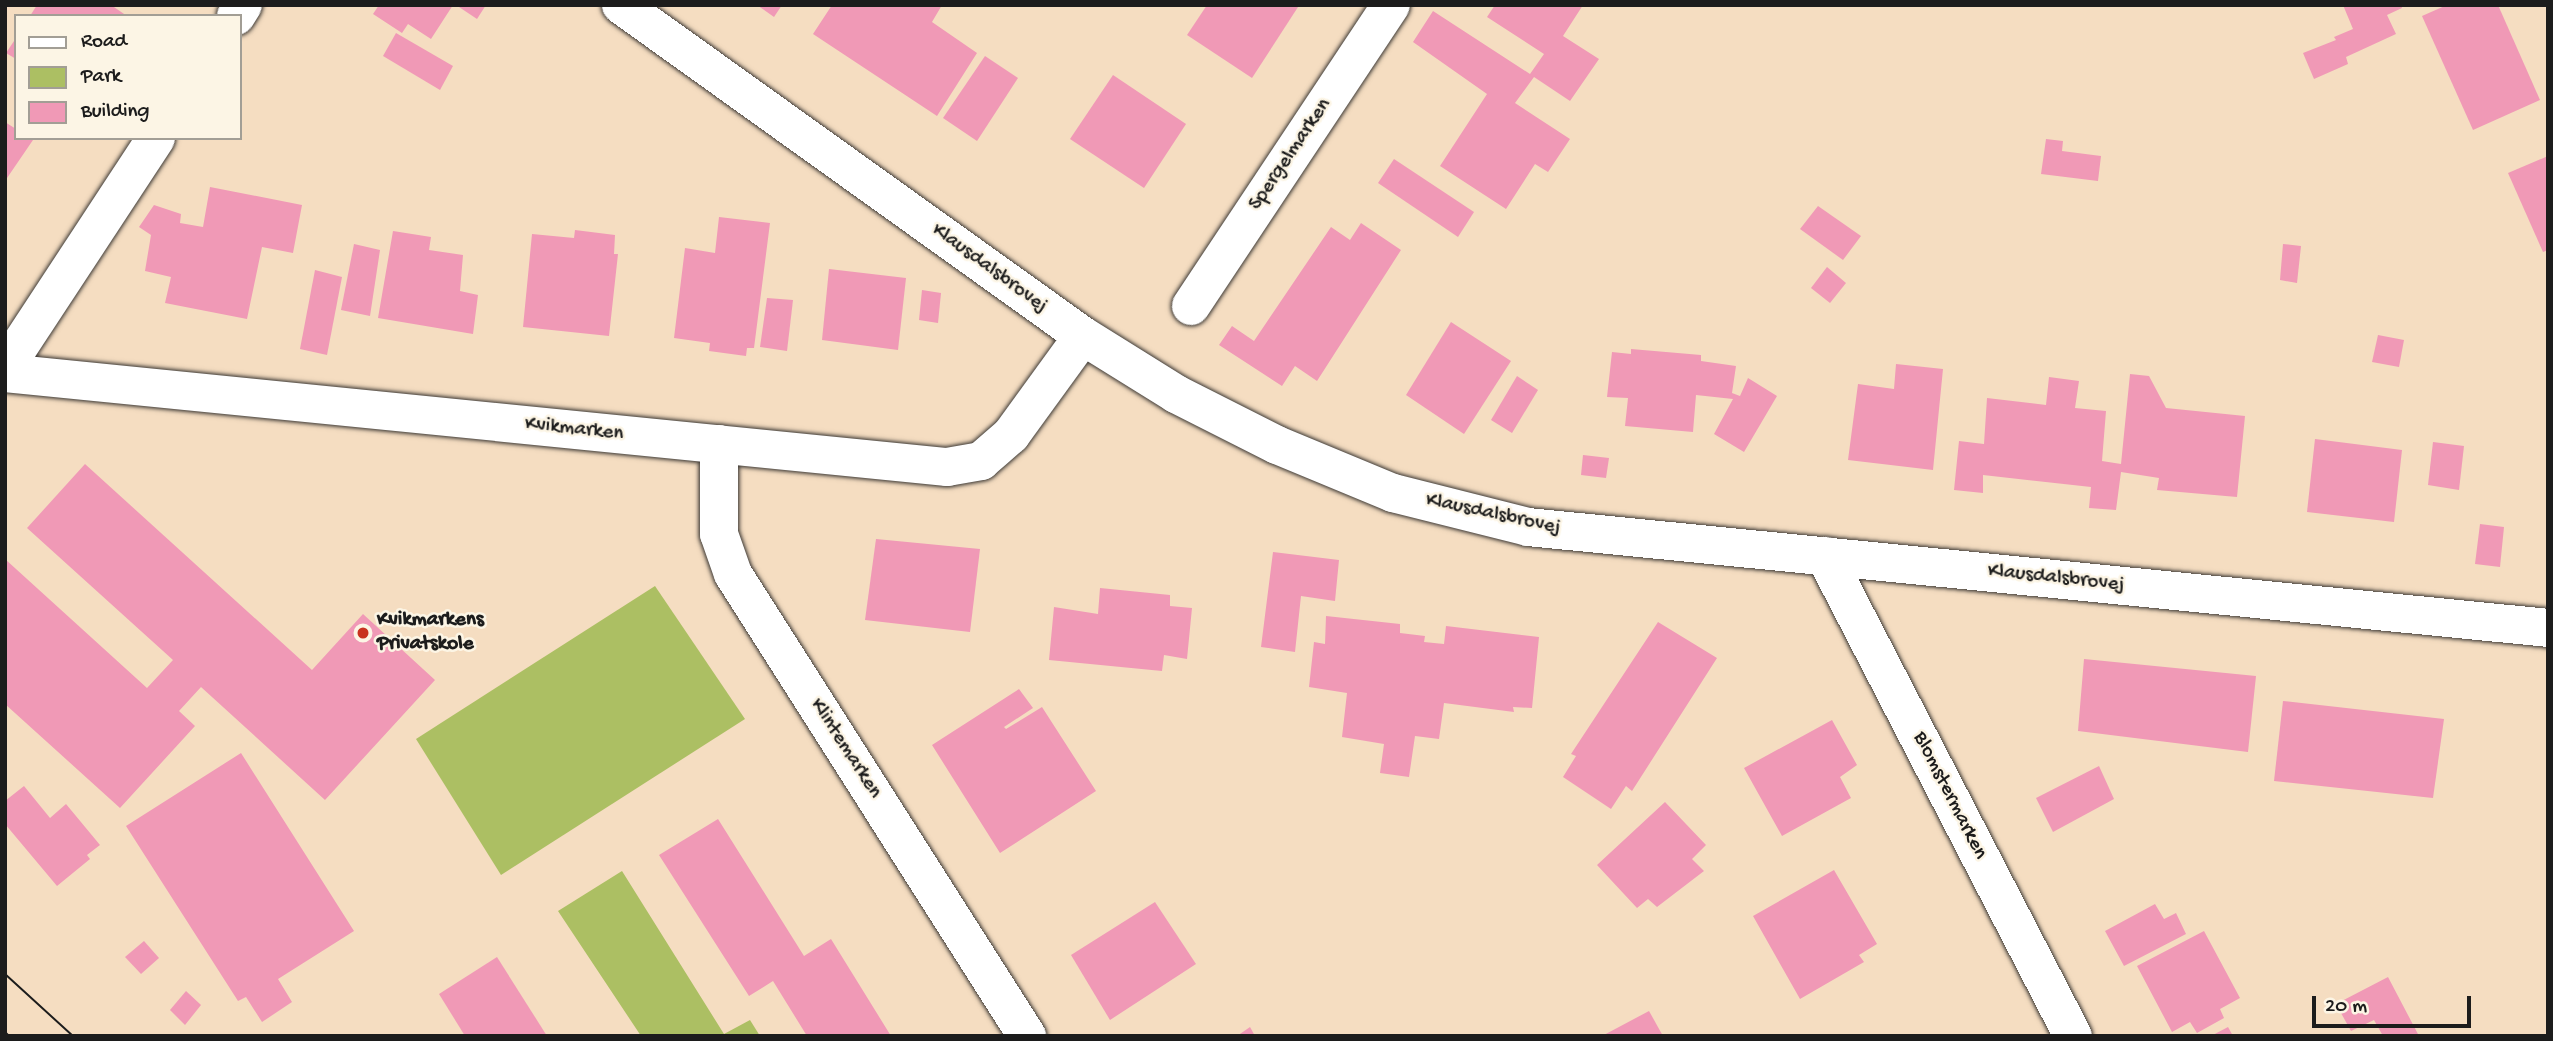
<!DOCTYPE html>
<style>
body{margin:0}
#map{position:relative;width:2553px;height:1041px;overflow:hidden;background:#f5ddc1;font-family:"Gochi Hand",sans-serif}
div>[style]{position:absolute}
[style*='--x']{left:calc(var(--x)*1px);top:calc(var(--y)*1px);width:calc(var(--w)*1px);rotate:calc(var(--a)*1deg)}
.green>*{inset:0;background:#acbf63}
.building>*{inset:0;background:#f099b6}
.roads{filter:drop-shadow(0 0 2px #3d3935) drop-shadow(0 0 2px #3d3935)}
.minor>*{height:38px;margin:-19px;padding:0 19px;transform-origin:19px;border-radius:19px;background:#fff}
.tram>*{height:2px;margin:-1px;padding:0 1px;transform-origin:1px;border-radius:1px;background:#1c1c1c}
.dots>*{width:19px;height:19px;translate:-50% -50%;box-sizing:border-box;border:4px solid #fcf5e5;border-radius:50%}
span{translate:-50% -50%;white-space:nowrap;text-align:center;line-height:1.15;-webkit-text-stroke:5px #fcf5e5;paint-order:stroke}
.street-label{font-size:21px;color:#1c1c1c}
.poi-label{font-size:21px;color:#1c1c1c;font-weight:700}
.left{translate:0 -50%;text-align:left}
.frame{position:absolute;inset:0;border:7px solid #1c1c1c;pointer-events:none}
.legend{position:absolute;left:14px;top:14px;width:228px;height:126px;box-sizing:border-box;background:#fcf5e5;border:2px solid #a29e95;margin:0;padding:9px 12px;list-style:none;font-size:21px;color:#1c1c1c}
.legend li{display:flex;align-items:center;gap:14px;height:35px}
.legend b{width:35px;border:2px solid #a29e95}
.scale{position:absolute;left:2312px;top:996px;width:159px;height:32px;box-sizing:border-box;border:4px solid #1c1c1c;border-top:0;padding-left:9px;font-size:21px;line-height:24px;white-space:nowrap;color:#1c1c1c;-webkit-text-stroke:5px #fcf5e5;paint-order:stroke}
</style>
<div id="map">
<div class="green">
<i style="clip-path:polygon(655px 586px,745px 719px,501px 875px,416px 739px)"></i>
<i style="clip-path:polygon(622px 871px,724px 1034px,750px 1020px,760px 1036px,641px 1036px,558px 911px)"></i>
</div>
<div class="building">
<i style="clip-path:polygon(37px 5px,111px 5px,127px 16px,30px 16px)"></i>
<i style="clip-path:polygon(379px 5px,453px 5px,431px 39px,408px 24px,402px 33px,373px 14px)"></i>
<i style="clip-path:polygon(456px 5px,486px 5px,477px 19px)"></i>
<i style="clip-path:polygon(757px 5px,782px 5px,774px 17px)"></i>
<i style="clip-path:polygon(832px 5px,942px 5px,932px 22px,977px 53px,937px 116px,813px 34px)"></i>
<i style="clip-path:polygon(1207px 5px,1295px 5px,1298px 7px,1252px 78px,1187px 35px)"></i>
<i style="clip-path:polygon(1495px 5px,1583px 5px,1563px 36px,1599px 59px,1570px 101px,1534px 77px,1515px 103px,1570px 139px,1548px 172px,1535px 164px,1506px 209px,1440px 166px,1487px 94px,1413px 42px,1433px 11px,1530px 74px,1544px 54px,1487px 17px)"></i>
<i style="clip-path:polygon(2343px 5px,2401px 5px,2402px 8px,2387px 15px,2396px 34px,2346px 57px,2348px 64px,2314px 79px,2303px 53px,2336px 40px,2334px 37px,2353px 29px)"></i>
<i style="clip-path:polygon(2447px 5px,2498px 5px,2540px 100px,2473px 130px,2422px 16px)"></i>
<i style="clip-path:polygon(396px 33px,453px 66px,440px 90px,383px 56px)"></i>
<i style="clip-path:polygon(16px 38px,16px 59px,6px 53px)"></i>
<i style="clip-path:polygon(985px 56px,1018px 78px,977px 141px,943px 118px)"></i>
<i style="clip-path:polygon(1113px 75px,1186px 124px,1144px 188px,1070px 139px)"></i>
<i style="clip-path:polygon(5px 122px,16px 129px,16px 138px,33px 140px,5px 181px)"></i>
<i style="clip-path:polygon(2046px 139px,2063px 141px,2062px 151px,2101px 156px,2098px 181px,2041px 174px)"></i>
<i style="clip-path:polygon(2548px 156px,2548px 250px,2543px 252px,2508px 173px)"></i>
<i style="clip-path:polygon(1394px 159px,1474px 212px,1458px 237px,1378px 183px)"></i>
<i style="clip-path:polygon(210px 187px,302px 205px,293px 253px,262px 247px,247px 319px,165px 303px,171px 277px,145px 271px,151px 235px,139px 227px,154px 205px,181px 214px,180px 223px,203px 227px)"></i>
<i style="clip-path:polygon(1818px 206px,1861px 236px,1843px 260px,1800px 229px)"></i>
<i style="clip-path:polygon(719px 217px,770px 223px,754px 348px,747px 348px,746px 356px,709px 351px,710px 343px,674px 338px,685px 248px,715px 253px)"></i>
<i style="clip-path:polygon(1361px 223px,1401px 250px,1317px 381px,1295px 366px,1282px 386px,1219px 345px,1232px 326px,1254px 341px,1331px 227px,1350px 240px)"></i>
<i style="clip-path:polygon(575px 230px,615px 235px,614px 254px,618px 254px,609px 336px,523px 327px,532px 234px,574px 238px)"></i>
<i style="clip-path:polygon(393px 231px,431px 237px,429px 250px,463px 255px,460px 291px,478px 295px,473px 334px,378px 318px)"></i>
<i style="clip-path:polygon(354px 244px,380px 250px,370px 316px,341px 310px)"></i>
<i style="clip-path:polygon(2283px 244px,2301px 246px,2297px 283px,2280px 280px)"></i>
<i style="clip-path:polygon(1827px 267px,1846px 283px,1830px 303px,1811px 288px)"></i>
<i style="clip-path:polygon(829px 269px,906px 278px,898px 350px,822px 340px)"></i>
<i style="clip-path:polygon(315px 270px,342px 277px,327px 355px,300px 349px)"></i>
<i style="clip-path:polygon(922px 290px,941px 293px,938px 323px,919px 320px)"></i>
<i style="clip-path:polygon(767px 298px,793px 300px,787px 351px,760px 347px)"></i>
<i style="clip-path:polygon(1451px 322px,1511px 361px,1464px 434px,1406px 395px)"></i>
<i style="clip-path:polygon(2378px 335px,2404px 340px,2399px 367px,2372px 362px)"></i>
<i style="clip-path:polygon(1631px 349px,1701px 355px,1701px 361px,1736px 366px,1732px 393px,1740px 396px,1748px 378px,1777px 396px,1744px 452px,1714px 434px,1733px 399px,1696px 395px,1693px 432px,1625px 426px,1628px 398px,1607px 397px,1612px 352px,1631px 354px)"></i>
<i style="clip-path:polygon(1896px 364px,1943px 369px,1933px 470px,1848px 460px,1858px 384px,1894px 389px)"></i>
<i style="clip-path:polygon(2130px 374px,2149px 376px,2166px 408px,2245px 416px,2237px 497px,2157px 490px,2159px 478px,2121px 472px,2116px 510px,2089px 508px,2091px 487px,1983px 475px,1983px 493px,1954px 490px,1959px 441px,1984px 444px,1987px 398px,2046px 405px,2049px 377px,2079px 381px,2075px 408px,2106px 411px,2102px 461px,2121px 464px)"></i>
<i style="clip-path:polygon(1517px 376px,1538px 390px,1512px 433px,1491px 420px)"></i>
<i style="clip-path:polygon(2315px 439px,2402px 450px,2394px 522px,2307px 512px)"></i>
<i style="clip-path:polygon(2433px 442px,2464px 446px,2459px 490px,2428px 485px)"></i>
<i style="clip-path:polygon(1583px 455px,1609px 458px,1606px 478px,1581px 475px)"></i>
<i style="clip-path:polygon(85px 464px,312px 670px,363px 614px,435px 680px,325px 800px,201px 687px,179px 711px,195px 726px,120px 808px,5px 704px,5px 559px,147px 688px,173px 660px,27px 528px)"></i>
<i style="clip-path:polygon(2480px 524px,2504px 527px,2500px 567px,2475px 564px)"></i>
<i style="clip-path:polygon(876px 539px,980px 549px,970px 632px,865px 620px)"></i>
<i style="clip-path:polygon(1273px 552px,1339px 560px,1335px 601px,1301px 596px,1295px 652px,1261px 647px)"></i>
<i style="clip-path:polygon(1100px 588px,1170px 595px,1170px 606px,1192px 608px,1187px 659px,1164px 655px,1162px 671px,1049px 660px,1054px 607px,1098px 614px)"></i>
<i style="clip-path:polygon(1326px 616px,1400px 624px,1400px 633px,1425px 636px,1424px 642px,1444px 644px,1446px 626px,1539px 637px,1532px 708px,1513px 707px,1514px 712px,1444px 703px,1439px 739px,1415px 736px,1409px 777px,1380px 773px,1384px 744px,1342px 737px,1347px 693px,1309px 687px,1314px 642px,1325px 644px)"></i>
<i style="clip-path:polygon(1658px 622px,1717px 658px,1632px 791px,1626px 786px,1611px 809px,1563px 777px,1576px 756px,1571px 754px)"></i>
<i style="clip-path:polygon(2084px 659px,2256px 676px,2248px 752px,2078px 731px)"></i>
<i style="clip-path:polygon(1019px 689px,1033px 708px,1004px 727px,1006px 729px,1042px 707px,1096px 791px,1000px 853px,932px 745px)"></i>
<i style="clip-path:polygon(2283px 701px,2444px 719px,2433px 798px,2274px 781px)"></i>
<i style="clip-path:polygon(1832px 720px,1857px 765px,1840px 777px,1851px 798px,1782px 836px,1744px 768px)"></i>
<i style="clip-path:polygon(241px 753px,354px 931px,278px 979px,292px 1002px,262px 1022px,246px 997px,238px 1001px,126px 826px)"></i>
<i style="clip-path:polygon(2099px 766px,2114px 799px,2053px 832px,2036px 798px)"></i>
<i style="clip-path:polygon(24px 786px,50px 818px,66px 804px,100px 845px,87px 855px,90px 859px,57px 886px,5px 824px,5px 801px)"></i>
<i style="clip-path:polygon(1665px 802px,1706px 845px,1692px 859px,1704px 871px,1657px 907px,1648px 899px,1637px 908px,1597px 865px)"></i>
<i style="clip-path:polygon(718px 819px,804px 956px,831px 939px,891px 1036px,807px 1036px,773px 981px,749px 996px,659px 855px)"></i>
<i style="clip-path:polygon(1834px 870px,1877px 944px,1859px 955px,1864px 962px,1800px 999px,1753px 916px)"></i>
<i style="clip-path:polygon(1155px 902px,1196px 964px,1110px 1020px,1071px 955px)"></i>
<i style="clip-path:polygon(2155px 904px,2164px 919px,2176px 913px,2186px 934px,2124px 966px,2105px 931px)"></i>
<i style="clip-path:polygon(2204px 931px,2240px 998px,2220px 1009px,2224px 1018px,2197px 1033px,2190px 1022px,2172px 1032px,2137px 966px)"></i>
<i style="clip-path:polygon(144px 941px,159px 958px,141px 974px,125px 957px)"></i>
<i style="clip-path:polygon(497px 957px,547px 1036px,465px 1036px,439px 994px)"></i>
<i style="clip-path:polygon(2388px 977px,2419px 1036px,2383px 1036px,2374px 1020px,2351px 1031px,2336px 1004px)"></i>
<i style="clip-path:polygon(186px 991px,201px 1005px,185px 1025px,170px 1010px)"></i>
<i style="clip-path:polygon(1649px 1011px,1663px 1036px,1602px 1036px)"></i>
<i style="clip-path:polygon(1250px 1027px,1255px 1036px,1237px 1036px)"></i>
<i style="clip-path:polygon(2228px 1027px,2233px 1036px,2211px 1036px)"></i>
</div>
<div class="roads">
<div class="minor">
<i style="--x:621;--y:5;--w:568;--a:35.62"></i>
<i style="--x:1083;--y:336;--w:110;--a:31.9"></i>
<i style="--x:1176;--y:394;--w:113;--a:26.8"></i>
<i style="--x:1277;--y:445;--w:126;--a:22.5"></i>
<i style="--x:1393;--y:493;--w:139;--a:14.1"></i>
<i style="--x:1528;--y:527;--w:1025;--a:5.65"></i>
<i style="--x:236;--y:16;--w:13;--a:-58"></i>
<i style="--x:1191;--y:306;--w:361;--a:-56.4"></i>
<i style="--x:5;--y:368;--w:275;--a:-56.7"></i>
<i style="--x:5;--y:373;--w:947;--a:5.7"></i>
<i style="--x:947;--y:467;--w:35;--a:-10"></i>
<i style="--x:981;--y:461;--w:40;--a:-41"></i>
<i style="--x:1011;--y:435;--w:122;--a:-54"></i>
<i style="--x:719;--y:444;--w:90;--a:90"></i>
<i style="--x:719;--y:534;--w:42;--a:70.7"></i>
<i style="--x:733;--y:574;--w:548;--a:57.53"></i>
<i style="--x:1825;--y:556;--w:540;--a:62.68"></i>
</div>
</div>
<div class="tram">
<i style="--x:5;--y:974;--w:92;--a:42.4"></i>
<i style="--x:5;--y:1032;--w:6;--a:45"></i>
</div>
<div class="dots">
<i style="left:363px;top:633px;background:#c8321e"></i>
</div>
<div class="street-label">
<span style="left:1291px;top:155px;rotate:-56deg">Spergelmarken</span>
<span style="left:989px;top:269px;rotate:36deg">Klausdalsbrovej</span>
<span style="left:574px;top:430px;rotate:6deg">Kvikmarken</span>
<span style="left:1493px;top:515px;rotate:12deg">Klausdalsbrovej</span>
<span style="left:2056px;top:579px;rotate:6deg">Klausdalsbrovej</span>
<span style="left:845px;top:749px;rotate:57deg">Klintemarken</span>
<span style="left:1949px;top:796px;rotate:63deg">Blomstermarken</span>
</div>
<div class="poi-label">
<span class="left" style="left:377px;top:633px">Kvikmarkens<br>Privatskole</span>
</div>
<div class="frame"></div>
<ul class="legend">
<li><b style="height:9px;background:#fff"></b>Road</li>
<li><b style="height:19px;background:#acbf63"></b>Park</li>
<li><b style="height:19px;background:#f099b6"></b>Building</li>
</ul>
<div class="scale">20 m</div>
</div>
